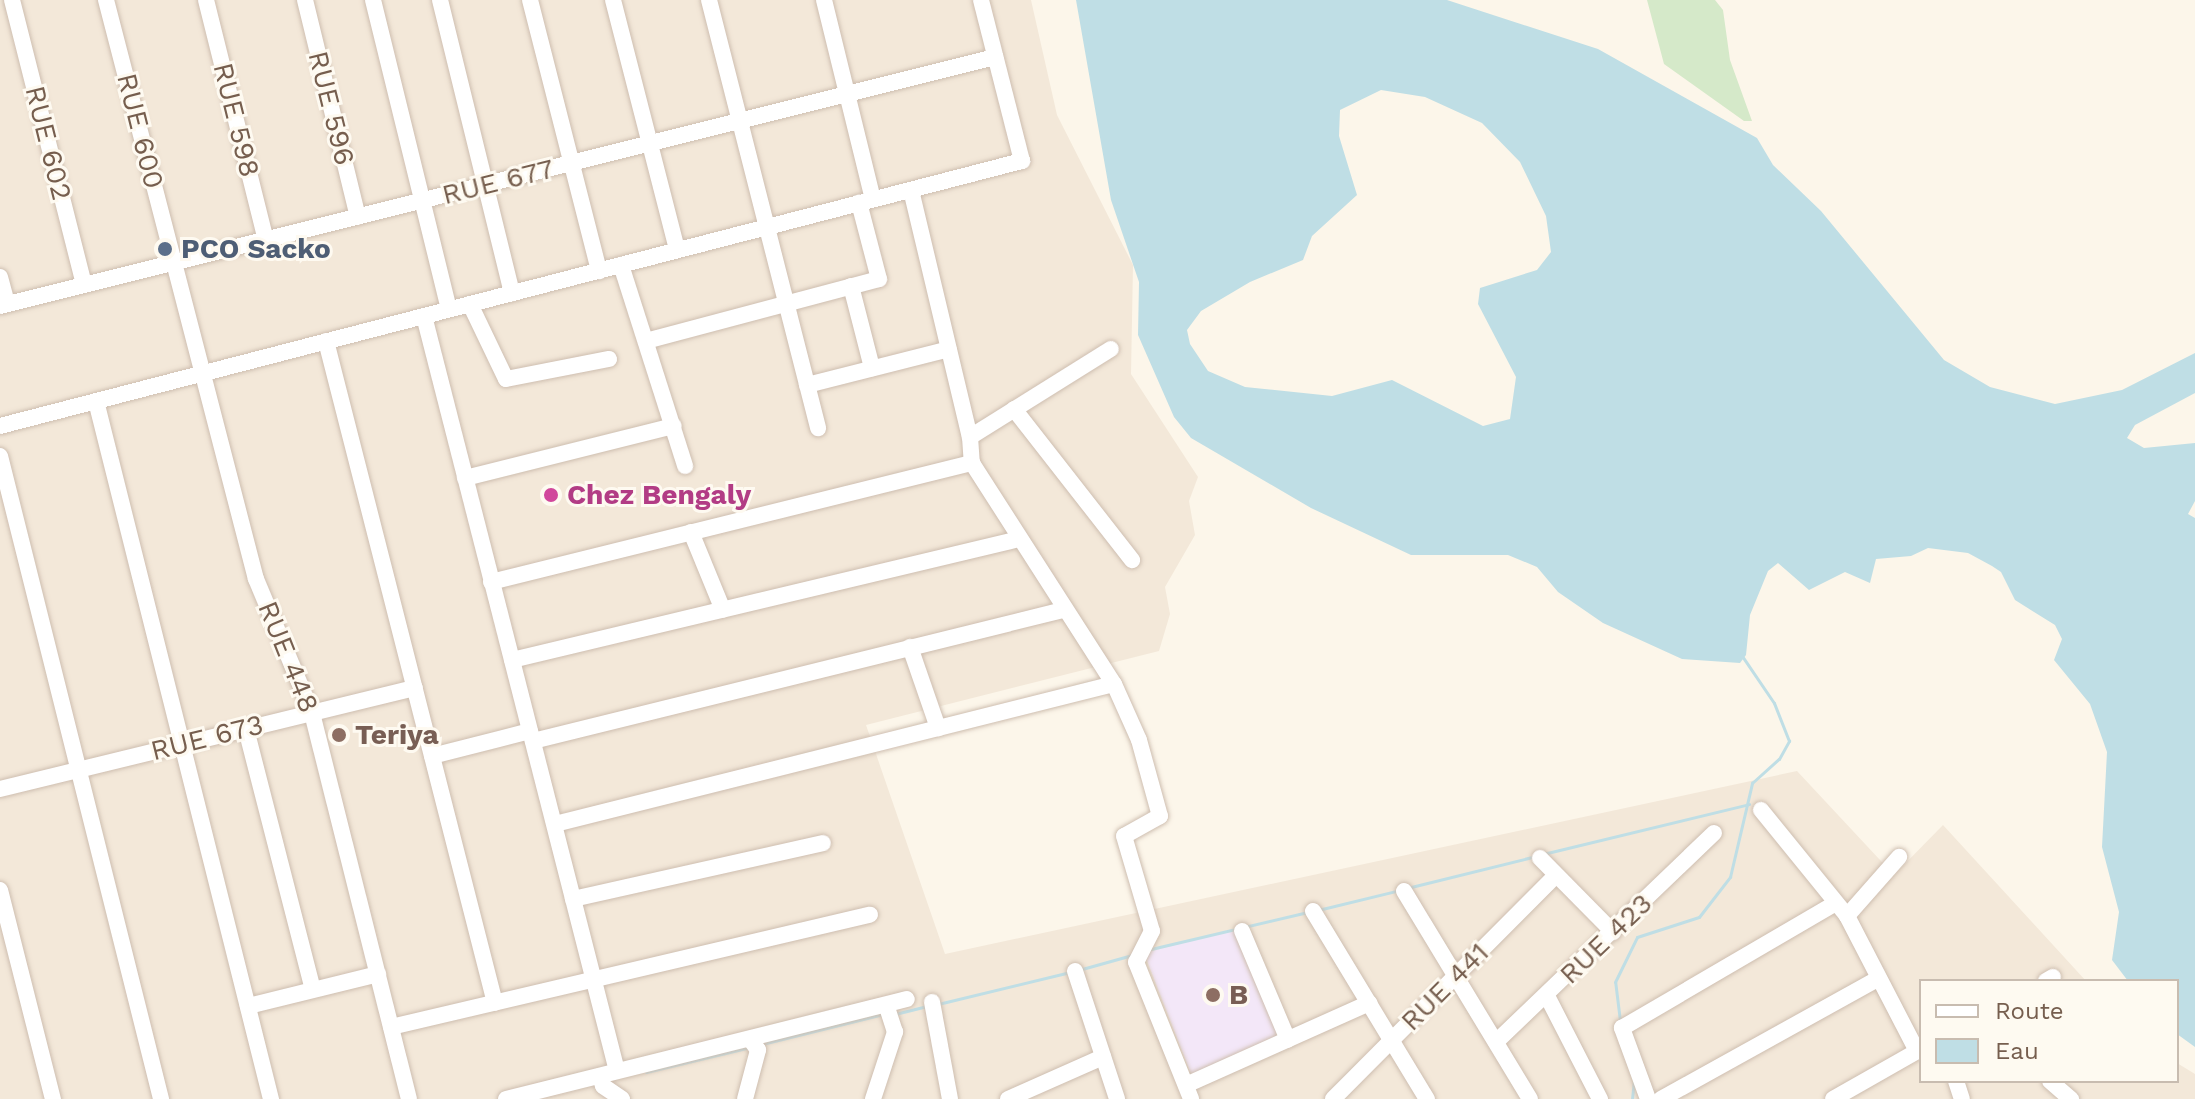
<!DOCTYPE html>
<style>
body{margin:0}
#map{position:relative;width:2195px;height:1099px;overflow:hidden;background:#fcf6ea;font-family:"Work Sans",sans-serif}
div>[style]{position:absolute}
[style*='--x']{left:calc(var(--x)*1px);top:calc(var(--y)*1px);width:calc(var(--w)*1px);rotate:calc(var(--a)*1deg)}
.residential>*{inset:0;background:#f3e8d9}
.education>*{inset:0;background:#f3e7f8}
.green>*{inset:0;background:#d5e9c9}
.water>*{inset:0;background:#bfdee5}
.stream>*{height:3px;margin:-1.5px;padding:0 1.5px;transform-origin:1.5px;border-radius:1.5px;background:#bfdee5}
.roads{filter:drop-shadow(0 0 2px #cebeb0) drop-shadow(0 0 2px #cebeb0)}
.minor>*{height:16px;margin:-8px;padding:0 8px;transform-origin:8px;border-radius:8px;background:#fff}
.dots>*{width:22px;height:22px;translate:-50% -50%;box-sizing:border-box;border:4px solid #fefaf1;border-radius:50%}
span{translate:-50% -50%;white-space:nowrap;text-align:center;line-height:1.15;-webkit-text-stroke:6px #fefaf1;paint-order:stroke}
.street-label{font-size:28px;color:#765e4e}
.service-label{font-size:28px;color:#4e5e75;font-weight:700}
.left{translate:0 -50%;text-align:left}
.hotel-label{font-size:28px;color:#b23c85;font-weight:700}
.education-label{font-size:28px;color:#785e54;font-weight:700}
.legend{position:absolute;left:1919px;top:979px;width:260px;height:104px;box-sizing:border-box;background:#fefaf1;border:2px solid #c8bcb0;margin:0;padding:10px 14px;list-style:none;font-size:24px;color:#765e4e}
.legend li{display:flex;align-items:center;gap:16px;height:40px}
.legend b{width:40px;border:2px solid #c8bcb0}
</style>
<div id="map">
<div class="residential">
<i style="clip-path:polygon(0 0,1031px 0,1057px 115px,1133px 265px,1131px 374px,1198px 477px,1189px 501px,1195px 535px,1165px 587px,1170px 614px,1159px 651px,866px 725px,945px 954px,1797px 771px,1894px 875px,1943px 825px,2086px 981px,1921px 981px,1921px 1081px,2177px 1081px,2177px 1063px,2195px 1074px,2195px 1099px,0 1099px)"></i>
</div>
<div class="education">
<i style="clip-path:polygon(1237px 929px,1283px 1037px,1191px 1074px,1144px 953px)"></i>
</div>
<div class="green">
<i style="clip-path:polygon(1647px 0,1715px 0,1723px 10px,1730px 60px,1752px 121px,1744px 121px,1664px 64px)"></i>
</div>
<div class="water">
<i style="clip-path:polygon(evenodd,1076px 0,1447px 0,1598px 49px,1757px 138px,1773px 165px,1821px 211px,1944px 360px,1990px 387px,2055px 404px,2122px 390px,2195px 353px,2195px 393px,2135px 425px,2127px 438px,2144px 448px,2195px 443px,2195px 501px,2188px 514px,2195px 518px,2195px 1047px,2177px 1034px,2177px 981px,2128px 981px,2112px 960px,2119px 912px,2102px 847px,2107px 752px,2090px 704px,2054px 660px,2062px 639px,2055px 625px,2015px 600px,2001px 572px,1992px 566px,1968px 553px,1928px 548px,1911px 556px,1876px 559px,1870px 583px,1845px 572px,1809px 590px,1778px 563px,1768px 571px,1750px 615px,1746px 655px,1740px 663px,1682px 659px,1603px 623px,1558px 592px,1537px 567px,1508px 555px,1411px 555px,1311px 508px,1191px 438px,1174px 417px,1138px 335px,1139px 282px,1111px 200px,1076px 0,1381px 90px,1425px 97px,1482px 123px,1520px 162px,1546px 216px,1551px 252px,1537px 270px,1480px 288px,1478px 304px,1516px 377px,1510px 419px,1483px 426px,1392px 380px,1332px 396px,1245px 387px,1208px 371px,1190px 344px,1187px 330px,1201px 311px,1250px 282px,1303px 260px,1312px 236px,1357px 195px,1339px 136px,1340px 110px,1381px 90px)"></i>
</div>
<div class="stream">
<i style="--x:1543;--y:854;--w:212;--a:-13.6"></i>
<i style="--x:1407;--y:888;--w:133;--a:-13.9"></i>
<i style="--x:1318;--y:910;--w:84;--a:-13.7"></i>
<i style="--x:1151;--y:949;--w:160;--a:-13.3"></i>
<i style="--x:1082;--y:969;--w:52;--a:-15.6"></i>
<i style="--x:938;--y:1004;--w:136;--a:-13.6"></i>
<i style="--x:895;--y:1014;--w:32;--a:-14"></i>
<i style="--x:1620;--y:1021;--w:39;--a:-97"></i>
<i style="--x:1615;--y:982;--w:50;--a:-63.9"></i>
<i style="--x:1637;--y:937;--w:65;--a:-17.9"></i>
<i style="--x:1699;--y:917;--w:51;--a:-52.2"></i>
<i style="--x:1730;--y:877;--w:97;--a:-76.8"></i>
<i style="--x:1752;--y:783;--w:36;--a:-42"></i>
<i style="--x:1779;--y:759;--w:21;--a:-61"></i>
<i style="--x:1789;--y:741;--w:41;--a:-111.5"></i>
<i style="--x:1774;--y:703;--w:57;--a:-124.2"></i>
<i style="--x:762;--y:1044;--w:125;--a:-13.9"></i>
<i style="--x:646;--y:1072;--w:104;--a:-13.4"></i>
<i style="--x:1632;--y:1099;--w:20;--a:-84"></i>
</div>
<div class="roads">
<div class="minor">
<i style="--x:12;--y:0;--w:294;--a:75.8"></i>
<i style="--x:106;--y:0;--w:598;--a:75.48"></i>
<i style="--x:256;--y:579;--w:145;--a:67.3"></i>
<i style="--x:312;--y:713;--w:398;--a:75.9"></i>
<i style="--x:206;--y:0;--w:247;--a:76"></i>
<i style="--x:305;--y:0;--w:223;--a:76.3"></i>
<i style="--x:373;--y:0;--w:318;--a:76.2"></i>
<i style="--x:440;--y:0;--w:302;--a:76.2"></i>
<i style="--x:530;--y:0;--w:280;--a:75.7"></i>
<i style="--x:613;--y:0;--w:258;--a:75.6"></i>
<i style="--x:709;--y:0;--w:442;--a:75.7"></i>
<i style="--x:824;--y:0;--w:205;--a:76.2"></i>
<i style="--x:911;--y:190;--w:254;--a:76.6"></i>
<i style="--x:970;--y:437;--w:26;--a:86"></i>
<i style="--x:972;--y:463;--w:263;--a:57.3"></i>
<i style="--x:1114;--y:684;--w:61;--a:65.9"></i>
<i style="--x:1139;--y:740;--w:79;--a:74.6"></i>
<i style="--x:1160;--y:816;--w:41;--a:150.9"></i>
<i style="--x:1124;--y:836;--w:99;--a:73.6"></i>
<i style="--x:1152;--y:931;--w:35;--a:117"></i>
<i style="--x:1136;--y:962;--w:148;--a:68.1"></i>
<i style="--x:621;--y:265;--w:211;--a:72.3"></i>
<i style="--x:0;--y:277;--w:28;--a:75"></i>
<i style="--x:851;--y:286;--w:85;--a:75.6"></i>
<i style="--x:470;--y:304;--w:83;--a:64.4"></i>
<i style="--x:506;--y:379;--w:105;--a:-11"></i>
<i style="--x:0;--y:306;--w:1026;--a:-14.05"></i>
<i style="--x:424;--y:316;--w:779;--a:75.66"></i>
<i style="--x:326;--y:341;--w:683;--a:75.68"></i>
<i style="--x:646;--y:341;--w:241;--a:-14.9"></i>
<i style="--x:879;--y:279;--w:79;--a:-104.7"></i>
<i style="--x:807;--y:385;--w:146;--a:-14.2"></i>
<i style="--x:96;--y:401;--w:720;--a:75.93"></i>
<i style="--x:1014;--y:409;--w:192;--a:52"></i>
<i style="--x:0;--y:426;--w:1056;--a:-14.54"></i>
<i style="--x:1022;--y:161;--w:166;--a:-104.3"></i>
<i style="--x:970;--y:437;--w:166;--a:-32"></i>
<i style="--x:0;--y:456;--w:663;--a:75.94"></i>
<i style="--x:465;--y:478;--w:215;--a:-14"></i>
<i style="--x:691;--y:532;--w:84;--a:67.7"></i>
<i style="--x:491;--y:582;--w:496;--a:-13.9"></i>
<i style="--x:910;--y:647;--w:86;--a:70.9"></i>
<i style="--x:512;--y:660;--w:521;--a:-13.42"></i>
<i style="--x:246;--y:729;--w:269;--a:75.6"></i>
<i style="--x:533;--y:741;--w:546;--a:-13.88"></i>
<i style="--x:432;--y:756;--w:101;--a:-14.3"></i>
<i style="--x:0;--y:789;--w:427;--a:-13.7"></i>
<i style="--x:1761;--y:810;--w:136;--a:50.9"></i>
<i style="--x:1847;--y:916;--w:152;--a:62.6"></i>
<i style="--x:555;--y:824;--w:576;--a:-14.06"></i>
<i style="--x:1540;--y:858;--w:104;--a:45.4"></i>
<i style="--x:0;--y:890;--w:216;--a:75.8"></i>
<i style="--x:1404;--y:891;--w:243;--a:58.8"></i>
<i style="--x:573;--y:899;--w:256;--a:-12.6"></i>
<i style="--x:1313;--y:911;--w:220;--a:58.8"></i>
<i style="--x:1847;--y:916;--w:79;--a:-48.6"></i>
<i style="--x:1242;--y:931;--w:118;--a:67.1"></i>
<i style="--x:1075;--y:971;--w:135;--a:71.8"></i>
<i style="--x:2046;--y:981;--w:8;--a:-30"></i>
<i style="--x:1547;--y:996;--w:116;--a:62.8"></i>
<i style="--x:932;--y:1002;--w:99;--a:79.5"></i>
<i style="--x:248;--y:1006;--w:134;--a:-13.8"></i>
<i style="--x:391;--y:1027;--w:492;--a:-13.2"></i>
<i style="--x:1496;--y:1042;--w:302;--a:-43.8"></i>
<i style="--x:600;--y:1076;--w:10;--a:73"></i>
<i style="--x:603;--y:1086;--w:23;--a:34"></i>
<i style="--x:1956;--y:1081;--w:19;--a:72"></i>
<i style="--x:2050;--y:1081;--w:28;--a:41"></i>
<i style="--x:1186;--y:1085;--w:201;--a:-24.1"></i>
<i style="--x:506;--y:1099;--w:413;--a:-14"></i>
<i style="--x:745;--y:1099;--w:51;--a:-75.1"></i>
<i style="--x:758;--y:1050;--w:14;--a:-126"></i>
<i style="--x:873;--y:1099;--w:71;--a:-71.8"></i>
<i style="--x:895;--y:1032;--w:28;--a:-108"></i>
<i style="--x:1008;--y:1099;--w:104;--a:-23.9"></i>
<i style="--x:1333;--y:1099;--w:316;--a:-45.1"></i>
<i style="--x:1648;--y:1099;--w:76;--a:-110.1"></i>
<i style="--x:1622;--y:1028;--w:246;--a:-30.3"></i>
<i style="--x:1661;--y:1099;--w:249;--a:-29"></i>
<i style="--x:1833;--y:1099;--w:101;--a:-29.6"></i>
</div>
</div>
<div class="dots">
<i style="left:165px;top:249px;background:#5c6f8a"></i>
<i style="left:551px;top:495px;background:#d1479c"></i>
<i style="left:339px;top:735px;background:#8d6e63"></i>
<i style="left:1213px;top:995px;background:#8d6e63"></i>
</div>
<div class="street-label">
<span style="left:331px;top:108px;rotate:76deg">RUE 596</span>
<span style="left:236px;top:120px;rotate:76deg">RUE 598</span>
<span style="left:140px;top:131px;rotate:76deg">RUE 600</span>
<span style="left:48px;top:143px;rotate:76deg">RUE 602</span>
<span style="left:498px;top:182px;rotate:-14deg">RUE 677</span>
<span style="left:288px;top:657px;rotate:68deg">RUE 448</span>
<span style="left:207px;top:738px;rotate:-14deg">RUE 673</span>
<span style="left:1606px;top:939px;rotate:-44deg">RUE 423</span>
<span style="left:1445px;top:987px;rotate:-45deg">RUE 441</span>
</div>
<div class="service-label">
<span class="left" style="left:181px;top:249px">PCO Sacko</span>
</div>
<div class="hotel-label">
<span class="left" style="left:567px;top:495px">Chez Bengaly</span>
</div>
<div class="education-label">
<span class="left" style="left:355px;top:735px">Teriya</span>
<span class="left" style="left:1229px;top:995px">B</span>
</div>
<ul class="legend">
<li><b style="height:10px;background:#fff"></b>Route</li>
<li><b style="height:22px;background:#bfdee5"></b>Eau</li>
</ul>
</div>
